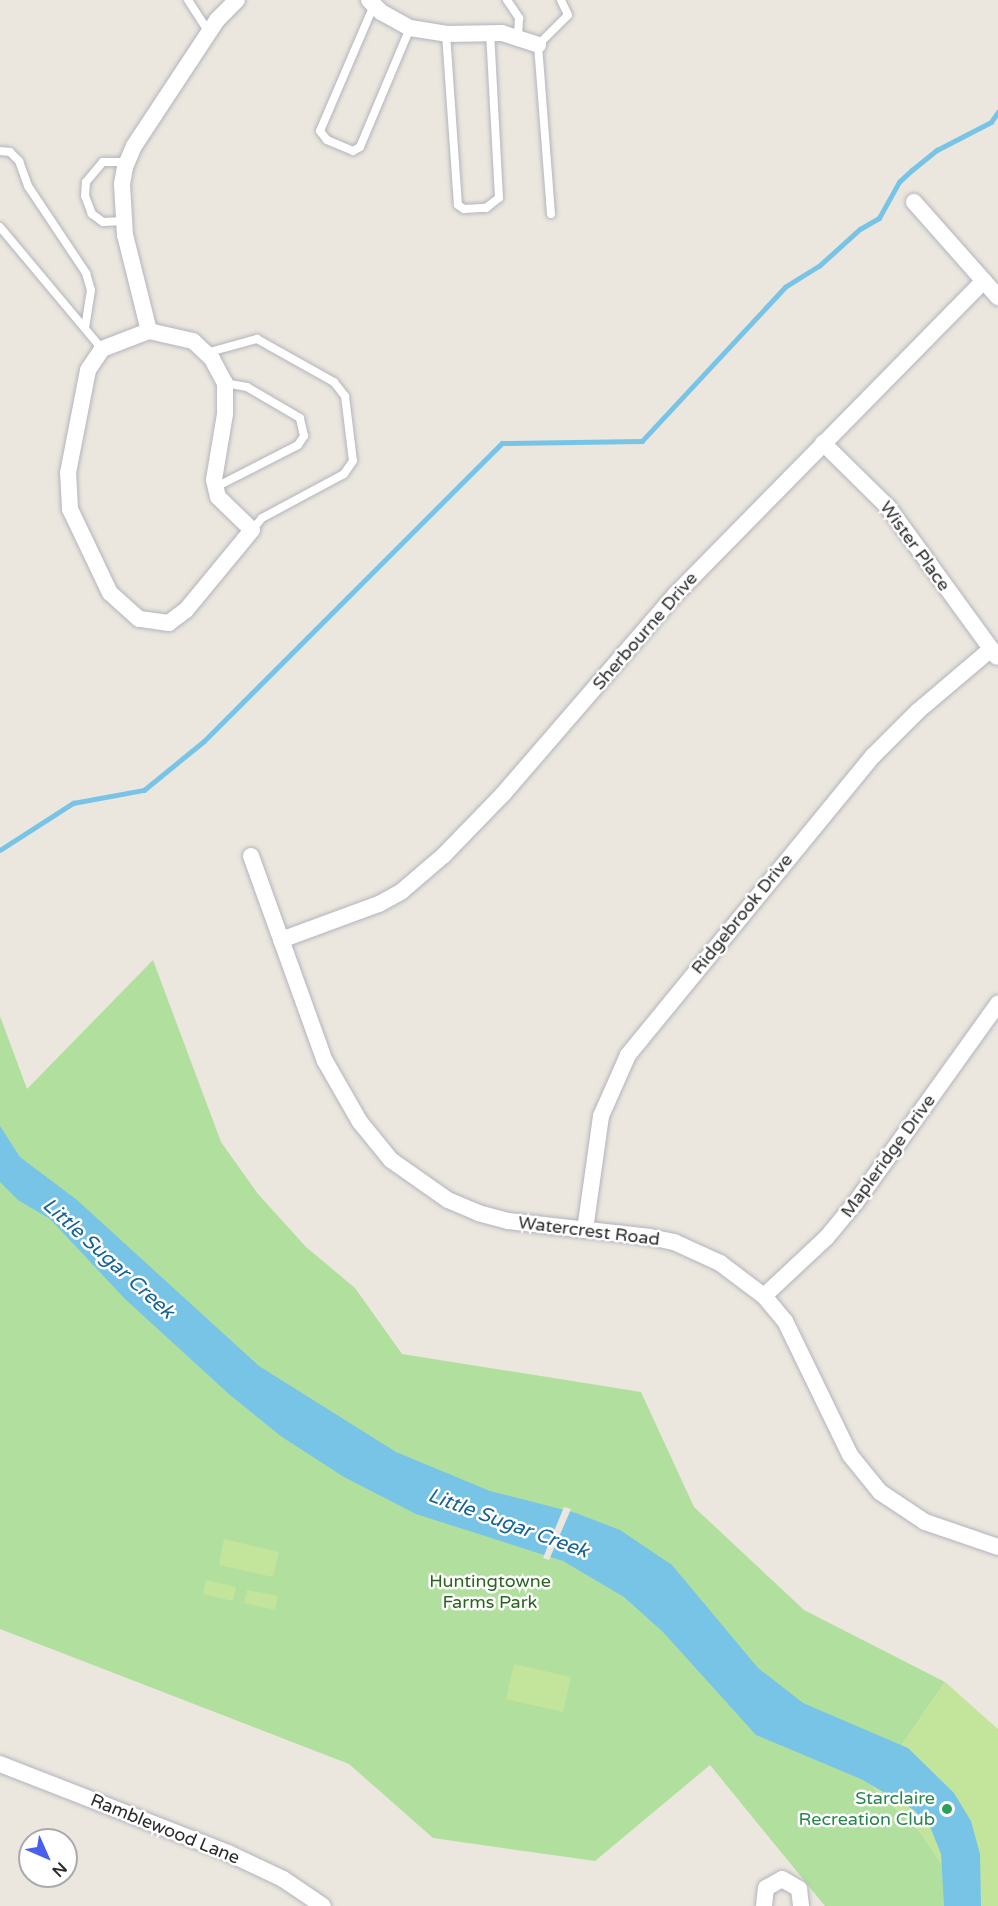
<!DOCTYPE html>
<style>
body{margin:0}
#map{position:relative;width:998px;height:1906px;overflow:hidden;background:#ece7de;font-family:"Varela Round",sans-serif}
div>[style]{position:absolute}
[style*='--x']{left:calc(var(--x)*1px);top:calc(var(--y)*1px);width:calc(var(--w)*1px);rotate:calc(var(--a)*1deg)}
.green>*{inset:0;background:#b1df9e}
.pitch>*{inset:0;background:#c2e59b}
.water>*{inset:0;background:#78c4e7}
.pier>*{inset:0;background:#ece7de}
.stream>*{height:4.5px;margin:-2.25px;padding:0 2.25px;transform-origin:2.25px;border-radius:2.25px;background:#78c4e7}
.roads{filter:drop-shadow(0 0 2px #b2b4be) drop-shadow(0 0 2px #b2b4be)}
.lane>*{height:8px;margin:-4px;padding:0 4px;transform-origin:4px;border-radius:4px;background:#fff}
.street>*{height:16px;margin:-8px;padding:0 8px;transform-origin:8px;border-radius:8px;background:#fff}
.dots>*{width:16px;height:16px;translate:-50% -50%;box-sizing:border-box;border:3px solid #fff;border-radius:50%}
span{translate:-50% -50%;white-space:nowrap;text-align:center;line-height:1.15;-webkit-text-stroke:5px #fff;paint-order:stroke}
.street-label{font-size:18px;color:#2b2b2b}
.park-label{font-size:18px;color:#2a641f}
.leisure-label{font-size:18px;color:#27864d}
.right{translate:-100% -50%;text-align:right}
.water-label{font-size:20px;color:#166394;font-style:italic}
.north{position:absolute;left:18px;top:1828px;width:60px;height:60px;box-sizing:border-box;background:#fff;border:2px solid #aaa;border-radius:50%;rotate:135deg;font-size:16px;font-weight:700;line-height:24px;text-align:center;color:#2b2b2b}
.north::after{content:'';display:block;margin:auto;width:21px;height:27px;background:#4960ee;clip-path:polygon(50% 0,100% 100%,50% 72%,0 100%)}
</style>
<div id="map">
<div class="green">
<i style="clip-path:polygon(153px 960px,221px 1142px,258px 1194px,306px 1247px,355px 1288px,402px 1354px,641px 1392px,694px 1507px,804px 1610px,945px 1682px,873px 1787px,920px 1832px,970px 1906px,825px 1906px,710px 1765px,595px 1861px,433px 1838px,349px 1764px,0 1629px,0 1016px,27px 1089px)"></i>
</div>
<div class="pitch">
<i style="clip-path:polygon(224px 1539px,279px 1552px,273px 1577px,219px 1565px)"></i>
<i style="clip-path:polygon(206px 1580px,236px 1587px,233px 1601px,203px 1594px)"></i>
<i style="clip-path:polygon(247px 1590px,278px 1596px,275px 1610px,244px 1603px)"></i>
<i style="clip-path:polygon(514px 1664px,571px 1677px,563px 1712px,506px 1699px)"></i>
<i style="clip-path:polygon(945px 1682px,998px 1729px,998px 1906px,970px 1906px,920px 1832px,873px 1787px)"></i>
</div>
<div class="water">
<i style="clip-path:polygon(0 1126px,20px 1157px,77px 1200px,259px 1366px,396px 1452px,490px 1491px,576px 1513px,620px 1530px,672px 1565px,758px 1668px,803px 1703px,908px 1748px,954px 1793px,971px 1821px,980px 1854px,981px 1906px,944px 1906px,941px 1854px,931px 1829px,914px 1810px,861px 1779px,756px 1735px,663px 1632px,624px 1597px,563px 1561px,416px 1514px,344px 1477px,282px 1437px,230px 1395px,125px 1299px,50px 1219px,18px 1200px,0 1182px)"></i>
</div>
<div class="pier">
<i style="clip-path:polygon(564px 1507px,571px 1509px,549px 1560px,543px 1558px)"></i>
</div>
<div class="stream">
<i style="--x:0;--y:850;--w:87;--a:-32.8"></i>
<i style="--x:73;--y:803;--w:72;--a:-10.4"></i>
<i style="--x:144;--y:790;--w:77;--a:-39.2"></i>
<i style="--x:204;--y:741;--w:421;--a:-45"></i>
<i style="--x:502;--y:443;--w:140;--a:-0.8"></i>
<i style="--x:642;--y:441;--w:210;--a:-47.1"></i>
<i style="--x:785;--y:287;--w:40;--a:-32"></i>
<i style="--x:819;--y:266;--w:55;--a:-42.1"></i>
<i style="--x:860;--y:229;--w:22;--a:-30"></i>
<i style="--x:879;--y:218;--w:41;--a:-60.9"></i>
<i style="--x:899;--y:182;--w:18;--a:-43"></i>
<i style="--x:912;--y:170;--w:32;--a:-39"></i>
<i style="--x:937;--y:150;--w:61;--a:-27.4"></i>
<i style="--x:991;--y:122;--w:12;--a:-55"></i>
</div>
<div class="roads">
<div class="lane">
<i style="--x:188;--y:0;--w:38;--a:57"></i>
<i style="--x:507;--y:0;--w:22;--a:56"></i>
<i style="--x:519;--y:18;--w:18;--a:93"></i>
<i style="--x:374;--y:5;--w:137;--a:113.2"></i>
<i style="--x:320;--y:131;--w:11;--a:52"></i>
<i style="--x:327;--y:140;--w:28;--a:23"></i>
<i style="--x:353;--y:151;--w:8;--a:-30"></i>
<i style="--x:360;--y:147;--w:129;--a:-67.2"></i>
<i style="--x:446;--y:34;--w:171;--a:86"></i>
<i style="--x:458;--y:205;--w:7;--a:34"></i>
<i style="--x:464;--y:209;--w:22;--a:-3"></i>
<i style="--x:486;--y:208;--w:16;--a:-38"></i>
<i style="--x:499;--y:198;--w:164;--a:-93.1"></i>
<i style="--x:0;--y:151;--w:10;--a:6"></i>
<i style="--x:10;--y:152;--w:13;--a:45"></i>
<i style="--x:19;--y:161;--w:27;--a:70"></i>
<i style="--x:28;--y:186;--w:105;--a:56.3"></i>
<i style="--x:86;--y:273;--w:18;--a:74"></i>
<i style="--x:91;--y:290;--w:38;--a:99"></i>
<i style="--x:551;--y:214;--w:169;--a:-94.4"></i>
<i style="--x:538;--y:45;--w:42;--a:-45"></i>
<i style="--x:568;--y:15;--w:17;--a:-115"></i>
<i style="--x:124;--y:221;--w:21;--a:177"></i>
<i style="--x:103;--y:222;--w:14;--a:-144"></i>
<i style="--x:92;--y:214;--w:19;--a:-111"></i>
<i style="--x:85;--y:196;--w:14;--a:-86"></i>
<i style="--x:86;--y:182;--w:26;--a:-50"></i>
<i style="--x:103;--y:162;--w:24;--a:0"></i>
<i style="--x:0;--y:227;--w:159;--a:50.1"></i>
<i style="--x:206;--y:353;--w:53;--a:-15.4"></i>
<i style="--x:257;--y:339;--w:88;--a:29.2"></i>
<i style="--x:334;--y:382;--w:18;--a:52"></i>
<i style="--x:345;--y:396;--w:65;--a:83"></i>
<i style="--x:353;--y:461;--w:16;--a:125"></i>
<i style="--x:344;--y:474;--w:93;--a:151.8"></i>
<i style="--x:262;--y:518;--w:16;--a:130"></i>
<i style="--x:216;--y:487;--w:92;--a:-27.1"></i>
<i style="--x:298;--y:445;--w:11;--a:-56"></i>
<i style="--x:304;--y:436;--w:18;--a:-103"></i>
<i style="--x:300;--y:418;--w:61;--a:-149.7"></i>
<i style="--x:247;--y:387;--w:22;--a:-170"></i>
</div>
<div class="street">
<i style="--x:369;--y:0;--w:17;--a:45"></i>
<i style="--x:381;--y:12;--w:33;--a:29"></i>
<i style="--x:410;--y:28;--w:36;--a:9"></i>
<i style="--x:446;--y:34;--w:56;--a:-1"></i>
<i style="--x:502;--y:33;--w:38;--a:18"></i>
<i style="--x:914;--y:202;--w:127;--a:48.5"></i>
<i style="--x:149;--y:331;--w:45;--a:12.8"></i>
<i style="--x:193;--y:341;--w:26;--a:43"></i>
<i style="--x:212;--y:359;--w:27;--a:62"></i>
<i style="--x:225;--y:383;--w:31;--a:90"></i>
<i style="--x:225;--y:414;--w:67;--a:99.5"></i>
<i style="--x:214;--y:480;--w:17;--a:77"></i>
<i style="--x:218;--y:497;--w:47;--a:44.1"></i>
<i style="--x:252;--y:530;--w:104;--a:129.5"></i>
<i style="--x:186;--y:610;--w:21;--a:143"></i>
<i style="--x:169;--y:623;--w:30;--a:-172"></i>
<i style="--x:139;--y:619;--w:39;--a:-138"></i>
<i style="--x:110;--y:593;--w:93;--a:-115.5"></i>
<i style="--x:70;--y:509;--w:36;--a:-93"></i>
<i style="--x:68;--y:473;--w:105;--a:-79"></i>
<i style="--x:88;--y:370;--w:25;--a:-56"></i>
<i style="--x:102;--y:349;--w:50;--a:-21"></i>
<i style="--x:149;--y:331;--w:99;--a:-104"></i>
<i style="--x:125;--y:235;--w:51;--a:-93.4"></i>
<i style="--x:122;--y:184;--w:17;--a:-80"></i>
<i style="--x:125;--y:167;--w:23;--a:-67"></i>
<i style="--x:134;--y:146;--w:151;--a:-56.6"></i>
<i style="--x:217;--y:20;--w:28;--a:-45"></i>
<i style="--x:823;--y:443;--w:91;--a:44.6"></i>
<i style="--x:888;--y:507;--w:185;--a:54"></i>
<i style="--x:251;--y:856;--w:218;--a:70.2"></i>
<i style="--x:325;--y:1061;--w:70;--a:60.2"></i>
<i style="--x:360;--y:1122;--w:49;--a:50.8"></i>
<i style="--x:391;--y:1160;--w:70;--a:35.1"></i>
<i style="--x:448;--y:1200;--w:33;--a:23"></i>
<i style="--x:478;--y:1213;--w:31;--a:15"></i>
<i style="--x:508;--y:1221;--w:143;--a:6.4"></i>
<i style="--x:650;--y:1237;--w:25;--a:12"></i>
<i style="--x:674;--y:1242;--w:51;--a:24.5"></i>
<i style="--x:720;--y:1263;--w:55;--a:36.9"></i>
<i style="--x:764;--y:1296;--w:33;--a:50"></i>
<i style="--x:785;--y:1321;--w:149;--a:64.1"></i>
<i style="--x:850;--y:1455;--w:48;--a:51"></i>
<i style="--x:880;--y:1492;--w:54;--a:33.7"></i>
<i style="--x:925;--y:1522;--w:77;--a:18.9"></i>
<i style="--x:281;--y:940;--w:104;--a:-20.2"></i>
<i style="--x:379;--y:904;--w:26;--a:-29"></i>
<i style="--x:402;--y:891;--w:55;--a:-40.6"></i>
<i style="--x:444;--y:855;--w:86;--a:-45.9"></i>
<i style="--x:504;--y:793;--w:263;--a:-49.2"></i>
<i style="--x:676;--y:594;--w:439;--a:-45.5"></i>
<i style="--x:585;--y:1230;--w:115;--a:-82"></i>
<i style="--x:601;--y:1116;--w:67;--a:-66.1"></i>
<i style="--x:628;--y:1055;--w:387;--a:-50.7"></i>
<i style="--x:873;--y:756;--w:64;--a:-45"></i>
<i style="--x:918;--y:711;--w:96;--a:-40.3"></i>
<i style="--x:764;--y:1296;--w:86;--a:-43.1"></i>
<i style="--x:827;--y:1237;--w:45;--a:-50.4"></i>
<i style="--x:856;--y:1202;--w:244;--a:-54.4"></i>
<i style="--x:0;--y:1764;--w:245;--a:21.3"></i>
<i style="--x:228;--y:1853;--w:61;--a:25.3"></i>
<i style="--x:283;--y:1879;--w:48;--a:34"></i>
<i style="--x:764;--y:1906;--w:18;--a:-84"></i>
<i style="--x:766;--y:1888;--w:18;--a:-29"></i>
<i style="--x:782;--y:1879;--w:20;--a:30"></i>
<i style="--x:799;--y:1889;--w:17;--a:83"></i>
</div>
</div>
<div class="dots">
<i style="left:947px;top:1809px;background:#2e9e5b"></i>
</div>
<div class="street-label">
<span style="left:915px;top:546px;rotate:54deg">Wister Place</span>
<span style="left:645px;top:631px;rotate:-49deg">Sherbourne Drive</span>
<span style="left:742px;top:914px;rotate:-51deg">Ridgebrook Drive</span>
<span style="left:888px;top:1156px;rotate:-54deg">Mapleridge Drive</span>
<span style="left:589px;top:1231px;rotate:7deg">Watercrest Road</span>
<span style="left:165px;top:1829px;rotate:22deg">Ramblewood Lane</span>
</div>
<div class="park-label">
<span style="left:490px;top:1592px">Huntingtowne<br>Farms Park</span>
</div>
<div class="leisure-label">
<span class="right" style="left:935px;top:1809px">Starclaire<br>Recreation Club</span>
</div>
<div class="water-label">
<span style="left:108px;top:1259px;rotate:42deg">Little Sugar Creek</span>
<span style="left:508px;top:1524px;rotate:20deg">Little Sugar Creek</span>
</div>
<div class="north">N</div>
</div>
